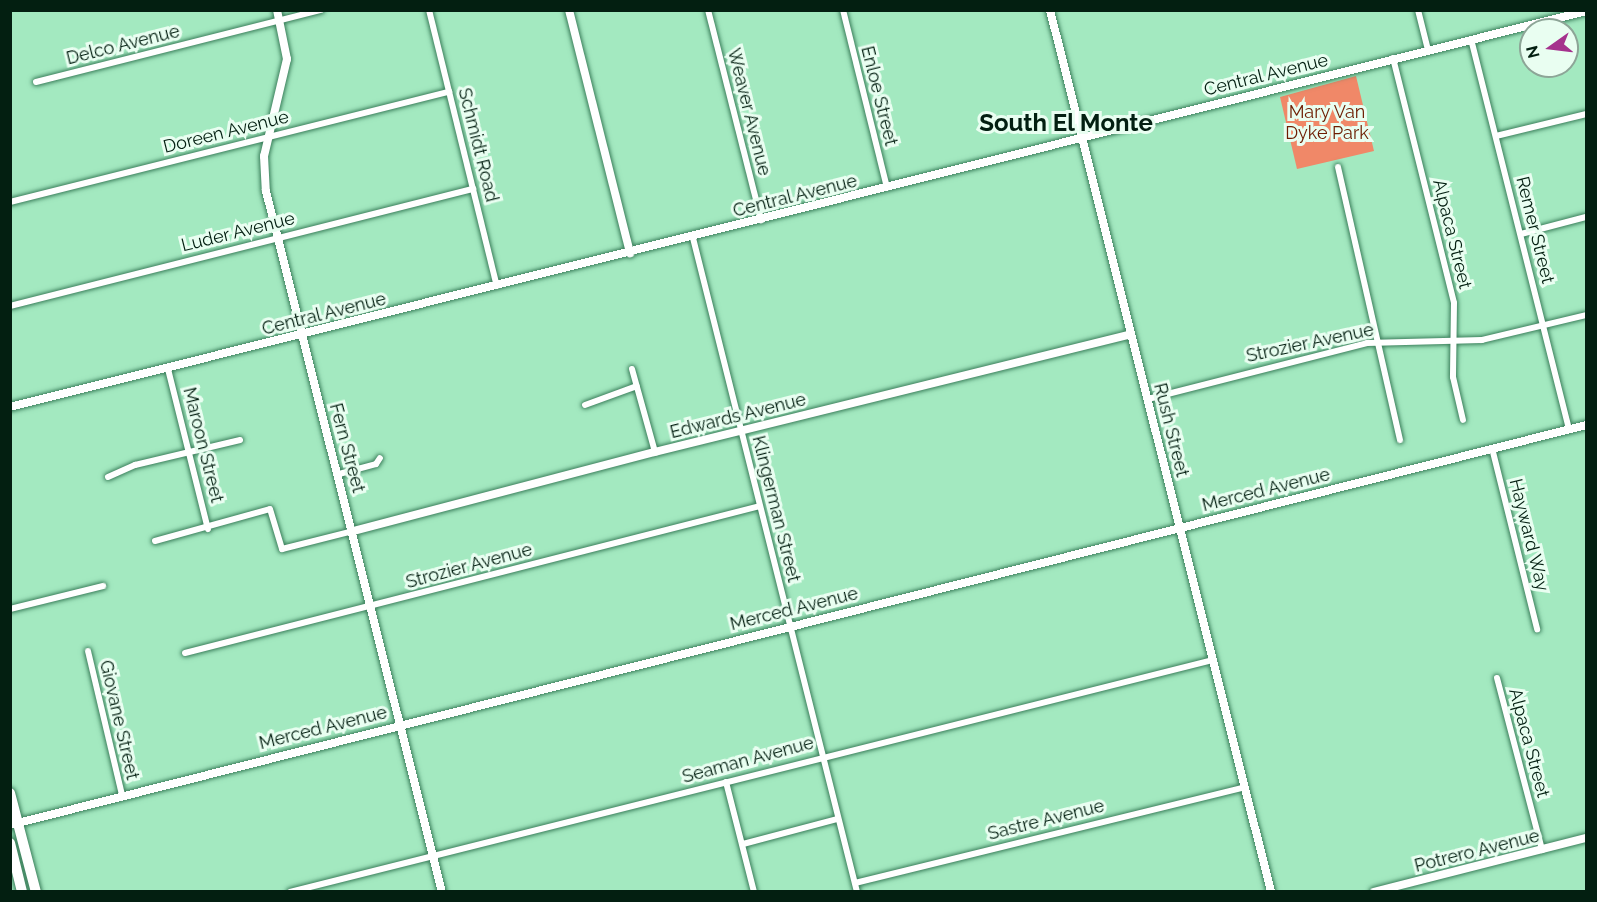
<!DOCTYPE html>
<style>
body{margin:0}
#map{position:relative;width:1597px;height:902px;overflow:hidden;background:#a3e9c0;font-family:Raleway,sans-serif}
div>[style]{position:absolute}
[style*='--x']{left:calc(var(--x)*1px);top:calc(var(--y)*1px);width:calc(var(--w)*1px);rotate:calc(var(--a)*1deg)}
.green>*{inset:0;background:#f08868}
.roads{filter:drop-shadow(0 0 2px #3b7f5b) drop-shadow(0 0 2px #3b7f5b)}
.minor>*{height:6px;margin:-3px;padding:0 3px;transform-origin:3px;border-radius:3px;background:#fff}
.tertiary>*{height:8px;margin:-4px;padding:0 4px;transform-origin:4px;border-radius:4px;background:#fff}
.primary>*{height:10px;margin:-5px;padding:0 5px;transform-origin:5px;border-radius:5px;background:#fff}
span{translate:-50% -50%;white-space:nowrap;text-align:center;line-height:1.15;-webkit-text-stroke:6px #e9fef1;paint-order:stroke}
.street-label{font-size:18px;color:#031f11}
.park-label{font-size:18px;color:#6d1c00}
.district-label{font-size:24px;color:#031f11;font-weight:700}
.frame{position:absolute;inset:0;border:12px solid #031f11;pointer-events:none}
.north{position:absolute;left:1519px;top:18px;width:60px;height:60px;box-sizing:border-box;background:#e9fef1;border:2px solid #8da597;border-radius:50%;rotate:256deg;font-size:16px;font-weight:700;line-height:24px;text-align:center;color:#031f11}
.north::after{content:'';display:block;margin:auto;width:21px;height:27px;background:#a5328d;clip-path:polygon(50% 0,100% 100%,50% 72%,0 100%)}
</style>
<div id="map">
<div class="green">
<i style="clip-path:polygon(1356px 76px,1374px 151px,1297px 169px,1280px 97px)"></i>
</div>
<div class="roads">
<div class="minor">
<i style="--x:429;--y:10;--w:284;--a:76.2"></i>
<i style="--x:708;--y:10;--w:217;--a:75.8"></i>
<i style="--x:843;--y:10;--w:183;--a:76.1"></i>
<i style="--x:1418;--y:10;--w:41;--a:76"></i>
<i style="--x:1471;--y:39;--w:402;--a:75.9"></i>
<i style="--x:1393;--y:58;--w:252;--a:76"></i>
<i style="--x:1454;--y:303;--w:74;--a:90.8"></i>
<i style="--x:1453;--y:377;--w:44;--a:76.9"></i>
<i style="--x:36;--y:82;--w:294;--a:-14.2"></i>
<i style="--x:1496;--y:136;--w:93;--a:-13.7"></i>
<i style="--x:1338;--y:167;--w:280;--a:77.2"></i>
<i style="--x:10;--y:202;--w:453;--a:-14.1"></i>
<i style="--x:1521;--y:234;--w:67;--a:-14.7"></i>
<i style="--x:693;--y:238;--w:674;--a:75.92"></i>
<i style="--x:10;--y:306;--w:478;--a:-14.2"></i>
<i style="--x:168;--y:369;--w:165;--a:76"></i>
<i style="--x:632;--y:369;--w:86;--a:74.5"></i>
<i style="--x:1148;--y:399;--w:226;--a:-14.3"></i>
<i style="--x:1367;--y:343;--w:115;--a:-1.5"></i>
<i style="--x:1482;--y:340;--w:107;--a:-13.5"></i>
<i style="--x:585;--y:405;--w:55;--a:-20.1"></i>
<i style="--x:1492;--y:448;--w:187;--a:76"></i>
<i style="--x:339;--y:474;--w:38;--a:-15"></i>
<i style="--x:376;--y:464;--w:7;--a:-56"></i>
<i style="--x:108;--y:477;--w:30;--a:-24"></i>
<i style="--x:135;--y:465;--w:108;--a:-13.4"></i>
<i style="--x:155;--y:541;--w:119;--a:-15.5"></i>
<i style="--x:270;--y:509;--w:42;--a:73.3"></i>
<i style="--x:282;--y:549;--w:73;--a:-14.2"></i>
<i style="--x:10;--y:609;--w:96;--a:-13.9"></i>
<i style="--x:88;--y:651;--w:148;--a:76.7"></i>
<i style="--x:185;--y:653;--w:593;--a:-14.34"></i>
<i style="--x:1497;--y:678;--w:178;--a:75.3"></i>
<i style="--x:726;--y:782;--w:114;--a:75.7"></i>
<i style="--x:743;--y:844;--w:97;--a:-14.9"></i>
<i style="--x:855;--y:883;--w:402;--a:-13.8"></i>
<i style="--x:290;--y:892;--w:952;--a:-14.11"></i>
</div>
<div class="tertiary">
<i style="--x:277;--y:10;--w:50;--a:78.5"></i>
<i style="--x:287;--y:59;--w:100;--a:103.3"></i>
<i style="--x:264;--y:156;--w:35;--a:87"></i>
<i style="--x:266;--y:191;--w:723;--a:75.91"></i>
<i style="--x:569;--y:10;--w:251;--a:75.9"></i>
<i style="--x:1050;--y:10;--w:909;--a:75.93"></i>
<i style="--x:10;--y:407;--w:1625;--a:-14.1"></i>
<i style="--x:353;--y:531;--w:312;--a:-14.7"></i>
<i style="--x:655;--y:452;--w:490;--a:-13.9"></i>
<i style="--x:10;--y:825;--w:1626;--a:-14.24"></i>
<i style="--x:1374;--y:892;--w:219;--a:-14.3"></i>
</div>
<div class="primary">
<i style="--x:10;--y:793;--w:102;--a:75.3"></i>
<i style="--x:10;--y:843;--w:50;--a:76.2"></i>
</div>
</div>
<div class="street-label">
<span style="left:123px;top:45px;rotate:-14deg">Delco Avenue</span>
<span style="left:1266px;top:75px;rotate:-14deg">Central Avenue</span>
<span style="left:879px;top:96px;rotate:76deg">Enloe Street</span>
<span style="left:749px;top:112px;rotate:76deg">Weaver Avenue</span>
<span style="left:226px;top:132px;rotate:-14deg">Doreen Avenue</span>
<span style="left:478px;top:145px;rotate:76deg">Schmidt Road</span>
<span style="left:795px;top:196px;rotate:-14deg">Central Avenue</span>
<span style="left:1535px;top:230px;rotate:76deg">Remer Street</span>
<span style="left:238px;top:232px;rotate:-14deg">Luder Avenue</span>
<span style="left:1452px;top:234px;rotate:76deg">Alpaca Street</span>
<span style="left:324px;top:314px;rotate:-14deg">Central Avenue</span>
<span style="left:1310px;top:343px;rotate:-12deg">Strozier Avenue</span>
<span style="left:738px;top:416px;rotate:-14deg">Edwards Avenue</span>
<span style="left:1171px;top:430px;rotate:76deg">Rush Street</span>
<span style="left:203px;top:445px;rotate:76deg">Maroon Street</span>
<span style="left:347px;top:448px;rotate:75deg">Fern Street</span>
<span style="left:1266px;top:490px;rotate:-14deg">Merced Avenue</span>
<span style="left:776px;top:509px;rotate:76deg">Klingerman Street</span>
<span style="left:1529px;top:535px;rotate:76deg">Hayward Way</span>
<span style="left:469px;top:566px;rotate:-15deg">Strozier Avenue</span>
<span style="left:794px;top:609px;rotate:-14deg">Merced Avenue</span>
<span style="left:119px;top:720px;rotate:77deg">Giovane Street</span>
<span style="left:323px;top:728px;rotate:-14deg">Merced Avenue</span>
<span style="left:1529px;top:743px;rotate:75deg">Alpaca Street</span>
<span style="left:748px;top:760px;rotate:-15deg">Seaman Avenue</span>
<span style="left:1046px;top:820px;rotate:-14deg">Sastre Avenue</span>
<span style="left:1477px;top:851px;rotate:-14deg">Potrero Avenue</span>
</div>
<div class="park-label">
<span style="left:1327px;top:123px">Mary Van<br>Dyke Park</span>
</div>
<div class="district-label">
<span style="left:1066px;top:123px">South El Monte</span>
</div>
<div class="frame"></div>
<div class="north">N</div>
</div>
